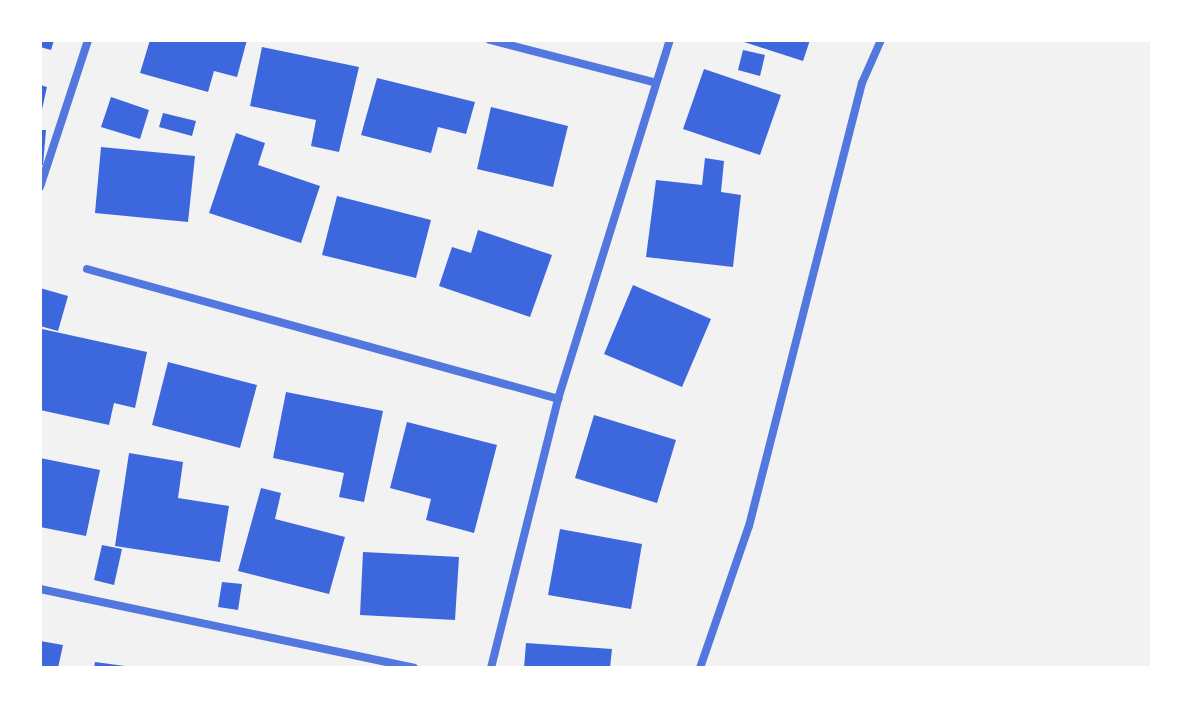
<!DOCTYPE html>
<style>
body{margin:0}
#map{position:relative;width:1192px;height:708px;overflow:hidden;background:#f2f2f2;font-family:"DejaVu Sans",sans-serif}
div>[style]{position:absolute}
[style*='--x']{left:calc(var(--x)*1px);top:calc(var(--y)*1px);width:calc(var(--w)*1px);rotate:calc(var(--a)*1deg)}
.building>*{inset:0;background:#3d67dc}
.minor>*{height:8px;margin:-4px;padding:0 4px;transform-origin:4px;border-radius:4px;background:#5277de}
span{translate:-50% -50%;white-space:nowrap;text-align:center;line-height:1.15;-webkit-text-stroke:6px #fff;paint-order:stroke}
.frame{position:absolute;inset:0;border:42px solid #fff;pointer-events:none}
</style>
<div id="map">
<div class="building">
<i style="clip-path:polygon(40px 40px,54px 40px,51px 50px,40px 47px)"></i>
<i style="clip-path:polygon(150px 40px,247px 40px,237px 77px,214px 71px,208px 92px,140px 73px)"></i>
<i style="clip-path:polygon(738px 40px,810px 40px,803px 61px)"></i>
<i style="clip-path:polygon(262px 47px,359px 67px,339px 152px,311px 146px,316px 120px,250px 106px)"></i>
<i style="clip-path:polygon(743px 50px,765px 55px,760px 76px,738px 70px)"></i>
<i style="clip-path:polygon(704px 69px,781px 95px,760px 155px,683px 129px)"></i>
<i style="clip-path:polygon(377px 78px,475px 102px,466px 134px,438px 127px,431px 153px,361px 135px)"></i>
<i style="clip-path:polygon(40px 85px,47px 87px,41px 114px,40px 114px)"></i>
<i style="clip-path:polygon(111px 97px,149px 110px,140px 139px,101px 127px)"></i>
<i style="clip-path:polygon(491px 107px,568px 126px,553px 187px,477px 169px)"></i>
<i style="clip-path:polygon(163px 113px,196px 121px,192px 136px,159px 127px)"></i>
<i style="clip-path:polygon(40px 130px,46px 130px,43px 165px,40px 165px)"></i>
<i style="clip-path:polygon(236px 133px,265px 143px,258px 165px,320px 186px,301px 243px,209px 213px)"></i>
<i style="clip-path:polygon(101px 147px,195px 156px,188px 222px,95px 213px)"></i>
<i style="clip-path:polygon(705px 158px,724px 161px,721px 192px,741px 195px,733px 267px,646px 257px,656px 180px,702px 185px)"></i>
<i style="clip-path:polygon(337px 196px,431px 220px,416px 278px,322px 255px)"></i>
<i style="clip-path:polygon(478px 230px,552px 255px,530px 317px,439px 286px,452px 247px,471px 253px)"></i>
<i style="clip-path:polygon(633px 285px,711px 319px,682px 387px,604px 354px)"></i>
<i style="clip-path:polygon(40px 288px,68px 296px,58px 331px,40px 326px)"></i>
<i style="clip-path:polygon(42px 329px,147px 352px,135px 408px,114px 403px,109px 425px,40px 410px)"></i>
<i style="clip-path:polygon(168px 362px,257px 385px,240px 448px,152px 425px)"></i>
<i style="clip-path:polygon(286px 392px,383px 411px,364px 502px,339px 497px,344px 473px,273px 458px)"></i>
<i style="clip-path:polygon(594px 415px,676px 440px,657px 503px,575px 478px)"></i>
<i style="clip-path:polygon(407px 422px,497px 445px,474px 533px,426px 520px,431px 499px,390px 488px)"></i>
<i style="clip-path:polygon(129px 453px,183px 462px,178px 498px,229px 506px,220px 562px,115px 546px)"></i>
<i style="clip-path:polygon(40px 458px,100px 470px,86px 536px,40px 527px)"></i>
<i style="clip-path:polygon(261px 488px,281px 493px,275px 519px,345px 537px,329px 594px,238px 571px)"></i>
<i style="clip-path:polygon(560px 529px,642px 544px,631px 609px,548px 595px)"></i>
<i style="clip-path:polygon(102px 545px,122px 549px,114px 585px,94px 580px)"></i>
<i style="clip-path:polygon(363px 552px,459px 557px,455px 620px,360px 615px)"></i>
<i style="clip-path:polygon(222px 582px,242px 584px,238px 610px,218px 607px)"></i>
<i style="clip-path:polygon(40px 641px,63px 645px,58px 668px,40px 668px)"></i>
<i style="clip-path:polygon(526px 643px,612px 649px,610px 668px,524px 668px)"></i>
<i style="clip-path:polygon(95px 662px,125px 666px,125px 668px,94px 668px)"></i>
</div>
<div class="minor">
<i style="--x:490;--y:40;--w:169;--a:14.4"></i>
<i style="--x:40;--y:187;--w:155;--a:-71.9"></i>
<i style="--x:87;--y:269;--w:489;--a:15.4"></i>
<i style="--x:40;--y:589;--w:382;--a:11.9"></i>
<i style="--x:491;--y:668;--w:277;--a:-76"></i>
<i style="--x:558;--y:399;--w:376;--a:-72.7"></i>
<i style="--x:700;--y:668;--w:150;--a:-71"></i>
<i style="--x:749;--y:526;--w:457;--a:-75.7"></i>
<i style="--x:862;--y:83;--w:47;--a:-66.2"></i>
</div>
<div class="frame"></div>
</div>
